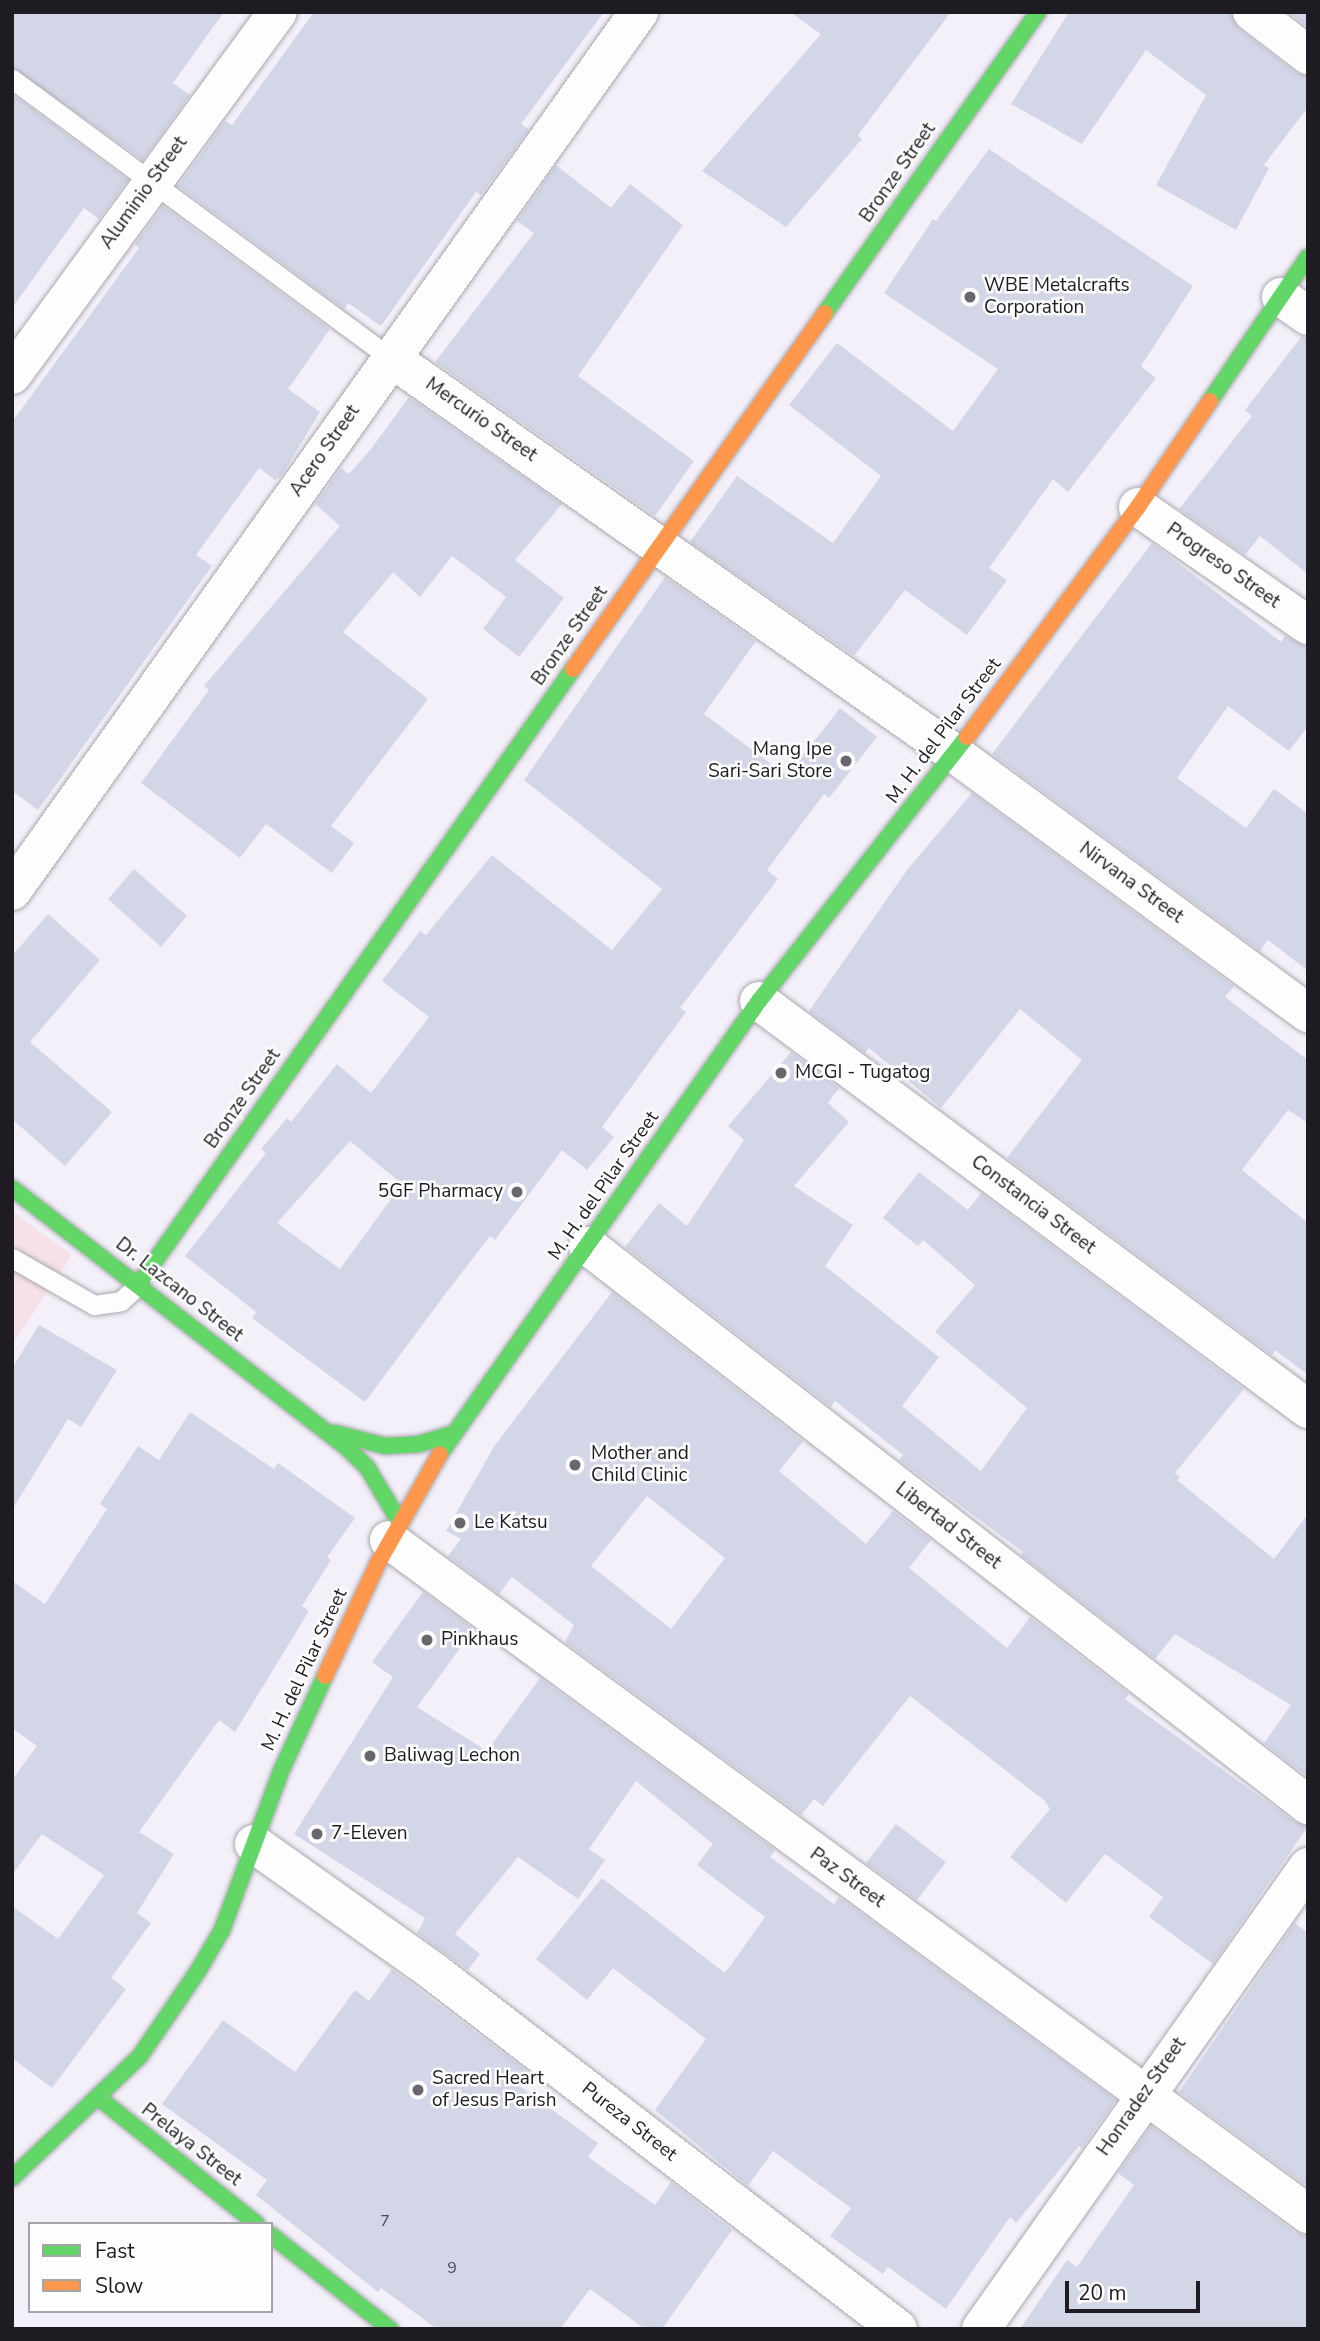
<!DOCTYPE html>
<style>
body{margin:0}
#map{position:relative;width:1320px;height:2341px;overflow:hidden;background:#f3f0f9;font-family:"Nunito Sans",sans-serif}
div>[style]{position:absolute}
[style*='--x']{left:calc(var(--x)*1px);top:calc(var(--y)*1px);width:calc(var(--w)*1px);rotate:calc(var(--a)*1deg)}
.green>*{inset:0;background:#f5e1e7}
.building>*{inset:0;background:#d3d6e7}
.roads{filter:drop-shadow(0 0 2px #aaa8af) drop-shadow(0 0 2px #aaa8af)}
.lane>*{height:19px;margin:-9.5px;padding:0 9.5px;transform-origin:9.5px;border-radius:9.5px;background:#fdfdfe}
.street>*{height:38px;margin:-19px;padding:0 19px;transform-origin:19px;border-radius:19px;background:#fdfdfe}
.fast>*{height:16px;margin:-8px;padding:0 8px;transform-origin:8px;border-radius:8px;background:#63d668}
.slow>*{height:16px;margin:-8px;padding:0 8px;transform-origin:8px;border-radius:8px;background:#ff974d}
.dots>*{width:19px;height:19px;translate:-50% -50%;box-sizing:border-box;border:4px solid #fdfdfd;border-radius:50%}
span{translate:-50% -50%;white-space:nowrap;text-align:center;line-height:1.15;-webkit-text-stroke:5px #fdfdfd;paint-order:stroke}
.number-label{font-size:16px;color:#4b4a53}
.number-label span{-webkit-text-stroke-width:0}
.street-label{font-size:19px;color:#1e1c22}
.poi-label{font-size:19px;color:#1e1c22}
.left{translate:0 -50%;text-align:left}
.right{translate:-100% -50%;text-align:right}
.frame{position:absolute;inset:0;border:14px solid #1e1c22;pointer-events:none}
.legend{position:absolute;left:28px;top:2222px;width:245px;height:91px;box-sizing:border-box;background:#fdfdfd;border:2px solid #a4a3a5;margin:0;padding:9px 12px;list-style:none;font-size:21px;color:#1e1c22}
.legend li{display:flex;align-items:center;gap:14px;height:35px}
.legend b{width:35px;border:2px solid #a4a3a5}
.scale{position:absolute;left:1065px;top:2281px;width:135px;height:32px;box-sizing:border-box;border:4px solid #1e1c22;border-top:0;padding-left:9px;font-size:21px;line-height:24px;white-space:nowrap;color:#1e1c22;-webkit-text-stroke:5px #fdfdfd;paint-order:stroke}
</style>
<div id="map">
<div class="green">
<i style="clip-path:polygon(12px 1211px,72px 1255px,12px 1345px)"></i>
</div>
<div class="building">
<i style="clip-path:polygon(12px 12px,224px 12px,173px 83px,190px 95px,143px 160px,12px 67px)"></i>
<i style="clip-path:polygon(314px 12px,604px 12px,521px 124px,529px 129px,481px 195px,476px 192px,381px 326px,348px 303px,344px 309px,178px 186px,225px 121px,232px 125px)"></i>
<i style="clip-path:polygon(790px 12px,951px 12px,858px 135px,862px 139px,786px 227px,702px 171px,821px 34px)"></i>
<i style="clip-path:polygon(1069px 12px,1231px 12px,1239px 29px,1295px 72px,1308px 76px,1308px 107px,1264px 165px,1269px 168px,1236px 230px,1156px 185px,1206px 95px,1146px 50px,1082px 144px,1011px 104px)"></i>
<i style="clip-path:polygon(1288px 12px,1308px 12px,1308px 27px)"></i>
<i style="clip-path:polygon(12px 94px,128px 180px,99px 219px,84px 208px,12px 308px)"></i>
<i style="clip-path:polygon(989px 149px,1193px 286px,1141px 366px,1156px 378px,1068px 492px,1053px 479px,989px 568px,1007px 580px,967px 635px,905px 590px,854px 656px,690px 542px,737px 476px,833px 543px,881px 476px,789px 405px,837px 343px,953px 431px,998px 369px,884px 293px,933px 219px,936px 221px)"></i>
<i style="clip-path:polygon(556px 165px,611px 208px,630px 184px,683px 225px,578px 376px,694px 461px,655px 516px,435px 362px,534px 233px,517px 221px)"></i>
<i style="clip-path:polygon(163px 206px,330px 329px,288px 389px,320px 412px,282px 475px,275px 480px,259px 468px,196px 555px,212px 566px,38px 810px,12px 791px,12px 422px,139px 248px,135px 244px)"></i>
<i style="clip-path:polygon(1302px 336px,1308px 338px,1308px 574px,1260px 536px,1245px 555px,1179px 509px,1252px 416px,1245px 410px)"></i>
<i style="clip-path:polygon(409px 397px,562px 504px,515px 560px,564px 598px,519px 657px,483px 629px,506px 597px,452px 556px,420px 597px,393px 572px,343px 632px,428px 699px,331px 826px,354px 843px,332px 873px,266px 824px,240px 858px,141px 783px,209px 690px,204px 686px,340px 526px,315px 504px,341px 468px,349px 474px,371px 449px)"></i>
<i style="clip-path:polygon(1152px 543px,1281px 642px,1285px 636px,1308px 647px,1308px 726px,1289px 751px,1228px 706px,1177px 778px,1246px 828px,1274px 789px,1308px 814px,1308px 971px,1268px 940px,1260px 951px,992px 754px)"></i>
<i style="clip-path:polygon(evenodd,665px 577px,756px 641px,704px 714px,787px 776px,840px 708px,877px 737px,829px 798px,824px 794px,767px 870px,778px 879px,680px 1008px,686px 1012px,602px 1127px,614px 1137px,587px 1170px,562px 1150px,495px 1240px,490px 1236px,446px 1293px,365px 1402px,252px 1318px,256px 1312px,185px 1256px,266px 1153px,261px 1149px,287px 1118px,291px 1122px,337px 1064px,371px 1093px,429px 1017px,382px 981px,420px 931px,426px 935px,492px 855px,612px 950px,662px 889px,524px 780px,665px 577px,350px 1141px,402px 1184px,340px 1269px,277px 1223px,350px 1141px)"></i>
<i style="clip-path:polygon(972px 793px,1234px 986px,1225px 997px,1308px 1060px,1308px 1123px,1288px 1110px,1242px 1170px,1308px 1223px,1308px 1375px,1275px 1350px,1272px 1355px,1007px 1158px,1082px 1060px,1020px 1009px,941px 1108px,869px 1048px,865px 1053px,809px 1011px,907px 870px)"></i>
<i style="clip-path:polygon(134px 869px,187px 916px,161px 947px,108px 899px)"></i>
<i style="clip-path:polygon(48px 914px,100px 960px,30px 1042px,112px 1112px,65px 1166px,12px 1119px,12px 956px)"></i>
<i style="clip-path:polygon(791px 1052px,839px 1088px,828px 1103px,849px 1122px,794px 1186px,853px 1225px,825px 1266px,939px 1357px,902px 1406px,981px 1471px,1027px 1408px,935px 1332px,975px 1285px,923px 1240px,918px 1246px,883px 1218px,919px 1172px,968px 1210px,981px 1193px,1244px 1389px,1175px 1473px,1180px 1477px,1177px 1480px,1274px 1559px,1308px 1514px,1308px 1777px,1264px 1743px,1291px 1705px,1175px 1634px,1155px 1659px,1021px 1555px,1023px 1552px,899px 1460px,903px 1455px,835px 1401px,831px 1407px,625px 1247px,659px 1203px,687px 1226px,744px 1140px,728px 1126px)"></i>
<i style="clip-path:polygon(evenodd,612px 1292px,803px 1441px,779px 1471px,866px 1544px,893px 1511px,931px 1540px,909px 1568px,1007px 1648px,1030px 1617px,1129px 1694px,1125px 1699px,1295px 1822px,1308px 1826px,1213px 1964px,1149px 1917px,1163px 1897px,1105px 1854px,1066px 1903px,1010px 1857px,1050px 1809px,1045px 1801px,910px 1696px,823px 1806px,814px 1799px,801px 1815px,565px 1642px,574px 1625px,512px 1577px,499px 1594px,448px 1556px,461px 1539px,446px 1531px,495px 1445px,612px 1292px,647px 1496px,725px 1558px,671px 1629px,591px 1566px,647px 1496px)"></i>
<i style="clip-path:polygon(39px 1325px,117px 1370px,81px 1427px,68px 1419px,12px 1510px,12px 1368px)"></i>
<i style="clip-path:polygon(190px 1412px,274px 1469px,278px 1463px,355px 1518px,327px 1557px,331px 1560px,302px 1606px,309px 1611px,235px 1732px,219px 1720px,139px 1832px,174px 1854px,137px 1913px,151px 1923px,111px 1978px,126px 1989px,52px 2088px,12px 2058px,12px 1906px,58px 1939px,104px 1875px,42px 1834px,12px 1875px,12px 1780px,37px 1746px,12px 1728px,12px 1581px,45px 1604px,107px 1509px,100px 1504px,138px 1446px,159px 1460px)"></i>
<i style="clip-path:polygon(423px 1592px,474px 1629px,417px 1707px,487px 1751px,540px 1678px,775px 1850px,770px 1857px,834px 1904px,839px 1897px,1116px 2100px,1082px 2148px,1079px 2146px,1016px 2223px,1010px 2217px,946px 2309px,888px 2267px,883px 2274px,830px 2236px,851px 2208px,773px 2151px,748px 2186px,655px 2110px,706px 2039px,613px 1968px,587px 2000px,536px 1959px,602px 1878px,725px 1973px,765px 1917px,697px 1865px,713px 1844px,636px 1781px,589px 1849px,605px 1860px,578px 1899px,518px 1857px,455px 1934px,480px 1954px,468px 1970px,417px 1933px,425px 1918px,294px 1834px,393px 1677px,372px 1662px)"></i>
<i style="clip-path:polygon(896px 1824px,946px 1862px,917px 1900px,866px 1863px)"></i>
<i style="clip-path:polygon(1295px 1923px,1308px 1933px,1308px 2187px,1179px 2092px)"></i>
<i style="clip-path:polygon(392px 1969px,527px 2071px,518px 2085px,598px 2143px,588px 2157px,655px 2205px,671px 2182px,732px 2230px,662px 2329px,645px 2329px,590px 2289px,560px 2329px,437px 2329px,381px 2288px,378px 2292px,256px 2195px,267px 2180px,162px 2104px,223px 2020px,295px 2072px,355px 1990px,369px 2001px)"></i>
<i style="clip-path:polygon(1151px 2126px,1295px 2232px,1308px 2236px,1308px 2329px,1020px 2329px,1067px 2260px,1077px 2267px,1134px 2185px,1118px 2173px)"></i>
</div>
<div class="roads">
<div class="lane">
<i style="--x:12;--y:79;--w:471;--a:36.4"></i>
<i style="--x:12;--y:1258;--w:95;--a:29.8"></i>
<i style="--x:94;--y:1305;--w:27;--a:-8"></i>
<i style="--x:121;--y:1301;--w:23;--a:-43"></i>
</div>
<div class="street">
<i style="--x:1252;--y:12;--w:71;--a:37.5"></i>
<i style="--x:1281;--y:297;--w:33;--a:35"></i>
<i style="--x:391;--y:358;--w:689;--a:35.07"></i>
<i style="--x:955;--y:754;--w:438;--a:36.3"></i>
<i style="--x:12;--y:375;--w:450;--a:-53.8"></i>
<i style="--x:1138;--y:507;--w:207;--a:34.8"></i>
<i style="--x:12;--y:891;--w:1080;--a:-54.5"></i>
<i style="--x:759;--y:1001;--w:684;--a:36.62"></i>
<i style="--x:588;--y:1246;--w:912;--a:37.83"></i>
<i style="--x:389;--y:1540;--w:1140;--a:36.26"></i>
<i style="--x:254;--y:1844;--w:221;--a:35.4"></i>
<i style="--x:434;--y:1972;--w:585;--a:37.57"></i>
<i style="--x:981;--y:2329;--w:566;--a:-54.71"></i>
</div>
<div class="fast">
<i style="--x:825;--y:313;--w:369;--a:-54.7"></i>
<i style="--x:1210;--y:401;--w:174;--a:-55.8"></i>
<i style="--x:12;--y:1188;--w:421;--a:37.8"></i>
<i style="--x:345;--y:1446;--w:30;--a:44"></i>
<i style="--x:367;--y:1467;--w:63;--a:59.3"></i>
<i style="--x:138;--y:1285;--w:754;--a:-54.77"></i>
<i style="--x:335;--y:1433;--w:52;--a:14.6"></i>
<i style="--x:385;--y:1446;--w:34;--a:-3"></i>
<i style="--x:419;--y:1444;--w:34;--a:-17"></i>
<i style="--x:440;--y:1454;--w:554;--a:-54.85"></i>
<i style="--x:759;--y:1001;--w:336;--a:-51.8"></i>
<i style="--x:99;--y:2098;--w:202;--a:38.6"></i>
<i style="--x:12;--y:2178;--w:177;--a:-43.6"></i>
<i style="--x:140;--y:2056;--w:103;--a:-55.7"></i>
<i style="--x:198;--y:1971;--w:48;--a:-59.7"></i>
<i style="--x:222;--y:1930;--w:172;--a:-69.6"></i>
<i style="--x:282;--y:1769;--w:102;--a:-65.2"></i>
<i style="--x:271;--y:2235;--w:152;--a:38.3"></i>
</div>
<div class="slow">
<i style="--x:573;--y:669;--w:436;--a:-54.7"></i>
<i style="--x:967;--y:737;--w:287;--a:-53.4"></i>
<i style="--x:1138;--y:507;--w:128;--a:-55.8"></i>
<i style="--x:325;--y:1676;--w:125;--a:-64.9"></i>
<i style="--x:378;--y:1563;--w:125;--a:-60.4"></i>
</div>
</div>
<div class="dots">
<i style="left:970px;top:297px;background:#69666d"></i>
<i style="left:846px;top:761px;background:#69666d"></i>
<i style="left:781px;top:1073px;background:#69666d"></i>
<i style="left:517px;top:1192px;background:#69666d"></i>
<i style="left:575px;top:1465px;background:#69666d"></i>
<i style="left:460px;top:1523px;background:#69666d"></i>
<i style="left:427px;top:1640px;background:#69666d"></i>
<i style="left:370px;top:1756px;background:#69666d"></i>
<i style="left:317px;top:1834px;background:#69666d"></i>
<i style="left:418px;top:2090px;background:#69666d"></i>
</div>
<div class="number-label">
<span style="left:385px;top:2221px">7</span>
<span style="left:452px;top:2268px">9</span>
</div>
<div class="street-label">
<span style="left:898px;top:173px;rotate:-55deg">Bronze Street</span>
<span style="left:144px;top:193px;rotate:-54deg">Aluminio Street</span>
<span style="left:481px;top:420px;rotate:35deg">Mercurio Street</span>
<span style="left:325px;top:451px;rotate:-55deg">Acero Street</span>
<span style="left:1223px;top:566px;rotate:35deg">Progreso Street</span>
<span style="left:570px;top:636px;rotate:-55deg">Bronze Street</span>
<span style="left:944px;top:731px;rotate:-53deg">M. H. del Pilar Street</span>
<span style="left:1131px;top:883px;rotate:36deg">Nirvana Street</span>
<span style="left:243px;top:1099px;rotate:-55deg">Bronze Street</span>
<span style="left:604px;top:1186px;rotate:-55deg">M. H. del Pilar Street</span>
<span style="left:1033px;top:1205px;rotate:37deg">Constancia Street</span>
<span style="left:179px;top:1290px;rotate:38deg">Dr. Lazcano Street</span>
<span style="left:948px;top:1526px;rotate:38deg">Libertad Street</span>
<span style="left:305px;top:1670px;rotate:-65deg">M. H. del Pilar Street</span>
<span style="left:847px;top:1878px;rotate:36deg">Paz Street</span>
<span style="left:1142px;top:2097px;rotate:-55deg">Honradez Street</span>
<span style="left:629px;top:2122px;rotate:38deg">Pureza Street</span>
<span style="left:191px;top:2145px;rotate:38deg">Prelaya Street</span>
</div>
<div class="poi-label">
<span class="left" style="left:984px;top:297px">WBE Metalcrafts<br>Corporation</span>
<span class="right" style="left:832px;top:761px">Mang Ipe<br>Sari-Sari Store</span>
<span class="left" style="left:795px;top:1073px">MCGI - Tugatog</span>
<span class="right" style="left:503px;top:1192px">5GF Pharmacy</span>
<span class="left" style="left:591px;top:1465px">Mother and<br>Child Clinic</span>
<span class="left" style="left:474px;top:1523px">Le Katsu</span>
<span class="left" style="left:441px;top:1640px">Pinkhaus</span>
<span class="left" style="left:384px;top:1756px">Baliwag Lechon</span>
<span class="left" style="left:331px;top:1834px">7-Eleven</span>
<span class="left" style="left:432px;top:2090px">Sacred Heart<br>of Jesus Parish</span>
</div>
<div class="frame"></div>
<ul class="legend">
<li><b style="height:9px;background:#63d668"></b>Fast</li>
<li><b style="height:9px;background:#ff974d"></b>Slow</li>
</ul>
<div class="scale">20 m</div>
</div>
